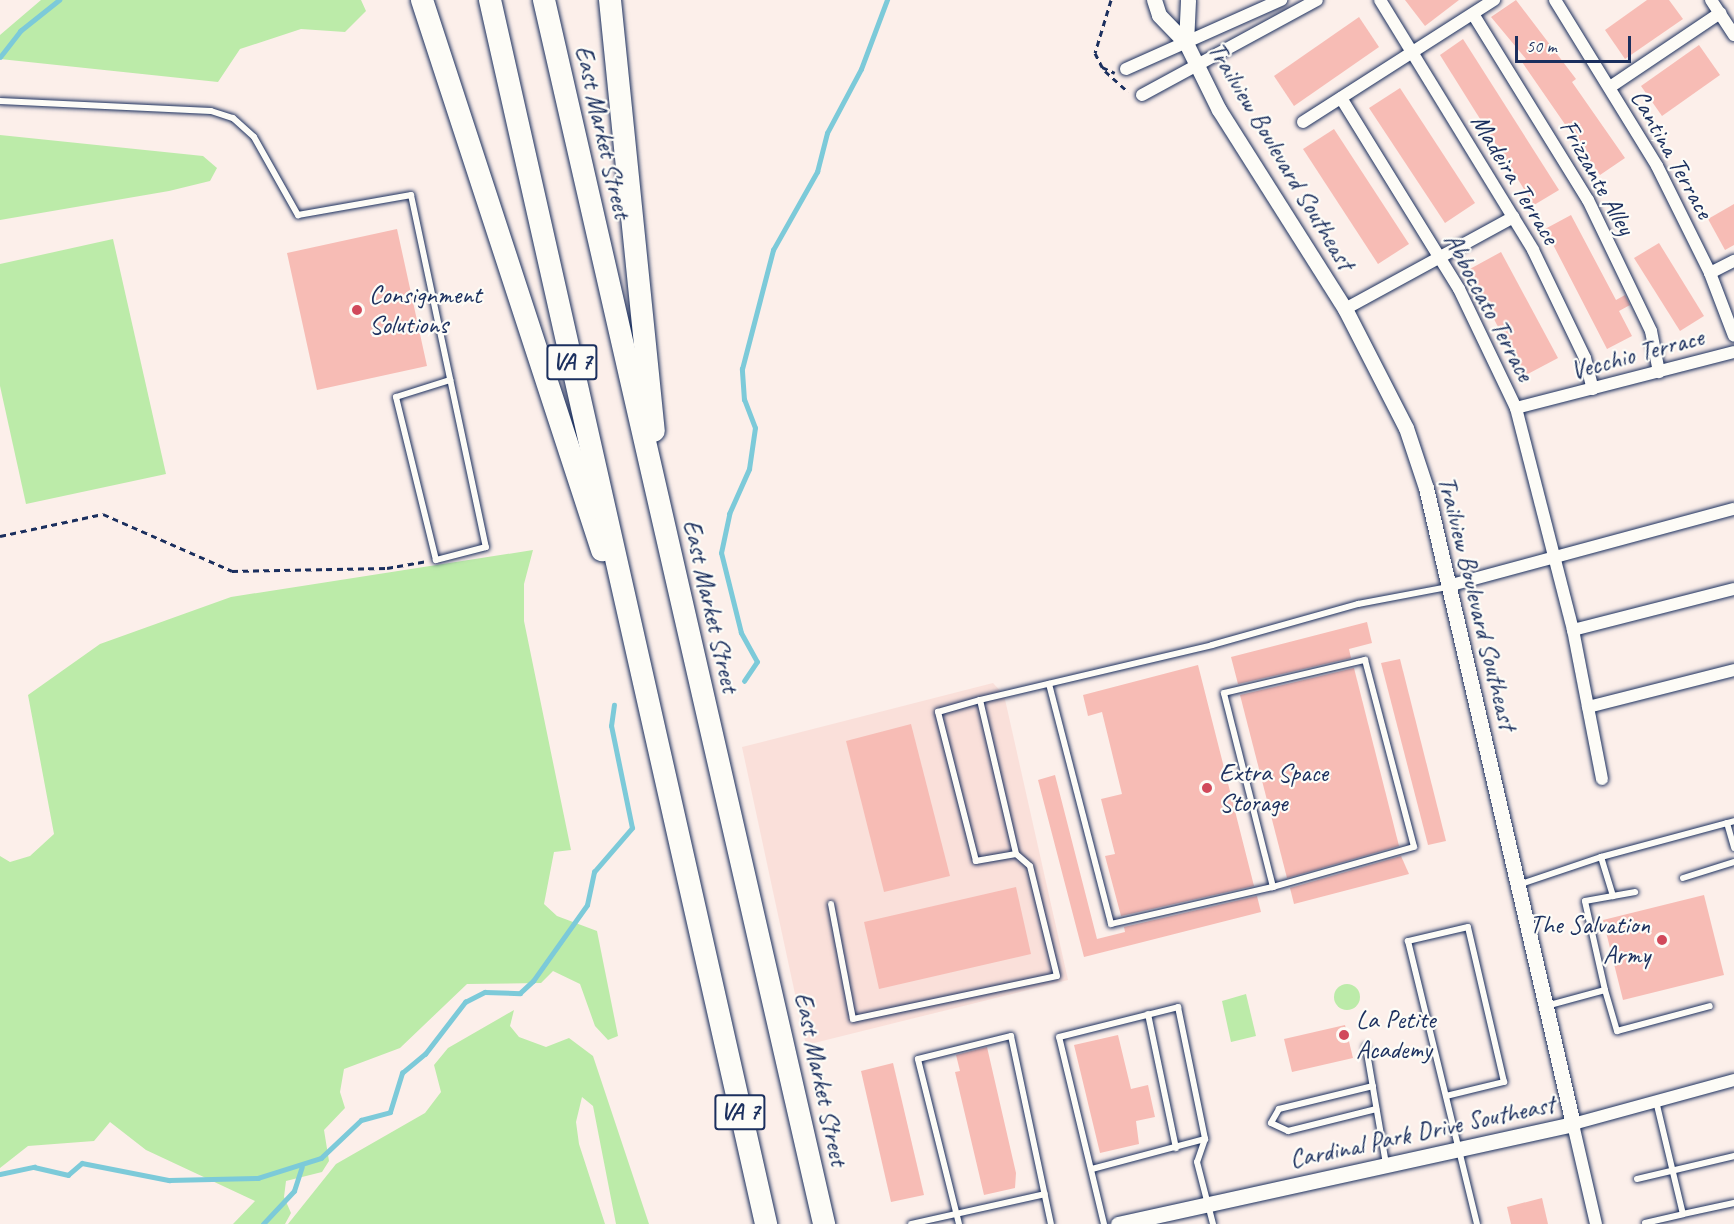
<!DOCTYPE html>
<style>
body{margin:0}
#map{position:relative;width:1734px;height:1224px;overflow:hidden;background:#fcefea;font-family:Caveat,sans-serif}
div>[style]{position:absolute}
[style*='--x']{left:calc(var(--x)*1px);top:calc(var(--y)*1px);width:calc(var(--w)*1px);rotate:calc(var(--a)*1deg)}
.built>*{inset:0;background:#fae0da}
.green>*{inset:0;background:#bceba9}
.round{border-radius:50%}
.stream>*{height:4.5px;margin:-2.25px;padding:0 2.25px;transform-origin:2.25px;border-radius:2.25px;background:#7ccad9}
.building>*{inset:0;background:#f7bcb5}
.path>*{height:3px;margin-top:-1.5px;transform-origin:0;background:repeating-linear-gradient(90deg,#1b2f5e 0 6px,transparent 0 10.5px)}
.roads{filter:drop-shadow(0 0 2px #1b2f5e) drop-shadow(0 0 2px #1b2f5e)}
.service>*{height:6px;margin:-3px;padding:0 3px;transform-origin:3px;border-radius:3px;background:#fdfcf7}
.minor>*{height:12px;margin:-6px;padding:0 6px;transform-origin:6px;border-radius:6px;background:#fdfcf7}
.tertiary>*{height:15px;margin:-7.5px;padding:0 7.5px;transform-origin:7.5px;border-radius:7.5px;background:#fdfcf7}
.motorway>*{height:22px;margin:-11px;padding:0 11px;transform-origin:11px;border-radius:11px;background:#fdfcf7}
.dots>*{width:16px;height:16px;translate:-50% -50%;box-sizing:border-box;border:3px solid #fdfcf7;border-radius:50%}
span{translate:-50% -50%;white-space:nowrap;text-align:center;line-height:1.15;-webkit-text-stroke:4.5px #fdfcf7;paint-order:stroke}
.shield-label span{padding:2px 4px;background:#fdfcf7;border:2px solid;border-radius:4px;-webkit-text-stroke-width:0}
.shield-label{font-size:24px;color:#1b2f5e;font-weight:700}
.street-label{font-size:26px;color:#1b2f5e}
.poi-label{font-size:26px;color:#1b2f5e}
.left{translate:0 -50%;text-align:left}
.right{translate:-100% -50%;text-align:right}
.scale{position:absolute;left:1515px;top:36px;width:116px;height:27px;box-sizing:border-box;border:3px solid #1b2f5e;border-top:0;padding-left:8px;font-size:18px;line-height:21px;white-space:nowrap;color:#1b2f5e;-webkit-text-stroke:4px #fdfcf7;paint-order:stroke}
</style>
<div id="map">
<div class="built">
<i style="clip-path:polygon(993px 683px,1004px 695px,1068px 980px,806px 1045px,742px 747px)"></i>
</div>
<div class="green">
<i style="clip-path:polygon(41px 0,361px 0,366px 11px,345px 32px,301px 29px,240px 49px,218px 82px,0 59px,0 35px)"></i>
<i style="clip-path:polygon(0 135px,203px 156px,217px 168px,210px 181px,169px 191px,0 220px)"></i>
<i style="clip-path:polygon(113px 239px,166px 474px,26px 504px,0 386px,0 264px)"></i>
<i style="clip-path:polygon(533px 550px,524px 584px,524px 621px,571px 850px,554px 852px,544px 904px,557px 916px,597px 931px,618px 1036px,608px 1040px,595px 1026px,580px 984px,553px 971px,541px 983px,467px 984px,400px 1048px,344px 1069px,340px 1092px,345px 1108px,324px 1130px,329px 1161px,322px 1172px,286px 1181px,284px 1197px,291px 1213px,285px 1224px,233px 1224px,255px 1201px,146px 1150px,110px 1122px,94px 1141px,28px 1146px,0 1168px,0 856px,10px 862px,30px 856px,54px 834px,28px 695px,100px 644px,231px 597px)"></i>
<i class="round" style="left:1334px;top:984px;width:26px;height:26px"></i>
<i style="clip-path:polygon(1246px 994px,1256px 1036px,1231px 1042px,1222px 1001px)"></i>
<i style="clip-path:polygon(514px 1010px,510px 1026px,519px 1037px,546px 1047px,569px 1038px,593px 1056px,649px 1224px,616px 1224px,593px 1106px,582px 1097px,576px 1122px,579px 1144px,605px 1224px,288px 1224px,336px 1164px,425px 1113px,441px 1092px,434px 1065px,448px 1048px)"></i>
</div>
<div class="stream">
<i style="--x:0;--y:57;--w:33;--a:-52"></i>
<i style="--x:20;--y:31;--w:50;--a:-38.5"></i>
<i style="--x:744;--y:681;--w:23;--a:-56"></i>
<i style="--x:757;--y:662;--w:33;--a:-119"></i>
<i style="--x:741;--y:633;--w:82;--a:-104"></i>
<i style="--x:721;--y:553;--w:40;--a:-78"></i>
<i style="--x:729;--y:514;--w:49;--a:-66"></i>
<i style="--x:749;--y:469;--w:41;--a:-81.7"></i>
<i style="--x:755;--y:428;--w:30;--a:-111"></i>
<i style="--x:744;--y:400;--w:31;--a:-94"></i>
<i style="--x:742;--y:369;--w:123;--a:-75.4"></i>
<i style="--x:773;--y:250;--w:90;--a:-60.6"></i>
<i style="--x:817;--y:172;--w:40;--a:-75.6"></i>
<i style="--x:827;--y:133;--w:72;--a:-62"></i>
<i style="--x:861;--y:69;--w:74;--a:-69.4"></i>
<i style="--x:0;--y:1174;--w:35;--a:-12"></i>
<i style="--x:34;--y:1167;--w:35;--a:13"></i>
<i style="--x:68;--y:1175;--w:18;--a:-41"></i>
<i style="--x:82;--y:1163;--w:89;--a:11.1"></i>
<i style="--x:169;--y:1180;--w:89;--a:-1.3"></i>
<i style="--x:258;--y:1178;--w:66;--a:-17.6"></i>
<i style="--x:321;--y:1158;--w:55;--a:-43.5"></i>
<i style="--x:361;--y:1120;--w:30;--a:-15"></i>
<i style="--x:390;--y:1112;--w:41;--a:-72.9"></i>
<i style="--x:402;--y:1073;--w:30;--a:-40"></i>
<i style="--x:425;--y:1054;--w:66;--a:-52.4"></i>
<i style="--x:465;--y:1002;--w:22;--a:-27"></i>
<i style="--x:485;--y:992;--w:35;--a:2"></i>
<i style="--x:520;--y:993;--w:18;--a:-43"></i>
<i style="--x:533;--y:981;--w:93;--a:-54.6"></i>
<i style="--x:587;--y:905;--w:34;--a:-78"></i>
<i style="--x:594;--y:872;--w:58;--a:-49.2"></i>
<i style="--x:632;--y:828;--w:104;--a:-101.6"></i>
<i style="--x:611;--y:726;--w:21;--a:-82"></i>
<i style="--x:263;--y:1224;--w:45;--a:-46.8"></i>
<i style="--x:294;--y:1191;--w:25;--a:-72"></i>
</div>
<div class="building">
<i style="clip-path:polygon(1405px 0,1459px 0,1425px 26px)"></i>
<i style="clip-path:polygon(1516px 0,1576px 79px,1572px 82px,1625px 158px,1600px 175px,1522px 62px,1526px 59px,1491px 17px)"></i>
<i style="clip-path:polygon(1647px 0,1669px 0,1683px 19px,1625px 59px,1605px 30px)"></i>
<i style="clip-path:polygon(1359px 17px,1379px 47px,1294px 106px,1274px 76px)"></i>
<i style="clip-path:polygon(1463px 39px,1559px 190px,1534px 205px,1440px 55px)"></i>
<i style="clip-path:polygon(1699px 45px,1720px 75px,1662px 116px,1641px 86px)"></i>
<i style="clip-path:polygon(1400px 88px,1475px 203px,1445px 223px,1369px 108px)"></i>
<i style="clip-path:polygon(1334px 129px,1409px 244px,1378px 264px,1303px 149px)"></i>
<i style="clip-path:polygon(1734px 204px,1734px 245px,1725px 250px,1708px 219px)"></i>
<i style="clip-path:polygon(1571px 215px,1616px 300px,1625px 295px,1630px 305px,1619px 311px,1632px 336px,1607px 349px,1545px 229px)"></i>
<i style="clip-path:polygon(397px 229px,427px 366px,317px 390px,287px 253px)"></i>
<i style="clip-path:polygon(1659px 243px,1704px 316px,1680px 331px,1634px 258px)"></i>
<i style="clip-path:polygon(1501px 252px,1558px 358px,1524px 376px,1468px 270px)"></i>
<i style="clip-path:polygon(1367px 622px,1372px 643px,1349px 649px,1351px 658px,1238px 684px,1231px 657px)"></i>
<i style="clip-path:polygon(1400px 659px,1446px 841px,1428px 845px,1381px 663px)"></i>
<i style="clip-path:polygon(1198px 665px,1254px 886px,1121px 916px,1105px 856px,1115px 854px,1101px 799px,1122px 794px,1102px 712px,1088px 716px,1083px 695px)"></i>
<i style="clip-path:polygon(1354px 668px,1399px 846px,1287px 878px,1240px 695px)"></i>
<i style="clip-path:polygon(911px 724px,950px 876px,884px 892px,846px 741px)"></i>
<i style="clip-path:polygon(1055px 775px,1097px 939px,1125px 932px,1124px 927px,1257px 896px,1261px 912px,1084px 957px,1038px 780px)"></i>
<i style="clip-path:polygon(1401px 856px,1409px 874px,1294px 904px,1290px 888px)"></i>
<i style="clip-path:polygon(1016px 887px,1031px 954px,879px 989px,864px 922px)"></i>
<i style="clip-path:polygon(1704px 895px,1724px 975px,1623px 1000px,1603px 920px)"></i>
<i style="clip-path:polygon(1345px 1025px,1353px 1058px,1292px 1072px,1284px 1039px)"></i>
<i style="clip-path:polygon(1118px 1035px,1131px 1089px,1148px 1085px,1155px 1117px,1136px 1121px,1139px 1144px,1100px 1153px,1074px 1045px)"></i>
<i style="clip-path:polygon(987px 1047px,1016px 1173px,1015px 1188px,984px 1195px,955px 1072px,960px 1071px,956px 1055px)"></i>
<i style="clip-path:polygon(893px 1063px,924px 1195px,891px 1202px,861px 1071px)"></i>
<i style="clip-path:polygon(1542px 1198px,1548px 1224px,1511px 1224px,1507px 1207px)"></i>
</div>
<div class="path">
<i style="--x:1111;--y:0;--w:55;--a:106.8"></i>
<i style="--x:1095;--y:53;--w:16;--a:63"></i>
<i style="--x:1102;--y:67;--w:14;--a:25"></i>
<i style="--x:1105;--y:71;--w:31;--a:42"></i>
<i style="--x:0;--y:536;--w:105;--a:-12.1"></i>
<i style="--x:103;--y:514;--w:141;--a:23.8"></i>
<i style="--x:232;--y:571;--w:155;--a:-1.1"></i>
<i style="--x:387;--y:568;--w:41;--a:-9.9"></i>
</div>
<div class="roads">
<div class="service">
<i style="--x:0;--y:101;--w:211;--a:2.7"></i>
<i style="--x:211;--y:111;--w:23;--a:18"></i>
<i style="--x:233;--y:118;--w:28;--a:42"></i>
<i style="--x:254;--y:137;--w:90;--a:60.6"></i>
<i style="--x:298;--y:215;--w:115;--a:-10"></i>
<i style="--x:411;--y:195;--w:360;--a:78"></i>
<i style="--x:486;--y:547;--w:52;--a:165.4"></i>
<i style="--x:436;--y:560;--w:168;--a:-103.8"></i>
<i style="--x:396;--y:397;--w:57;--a:-17.5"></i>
<i style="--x:1049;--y:684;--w:248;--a:75.5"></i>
<i style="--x:1111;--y:924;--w:166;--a:-12.9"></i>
<i style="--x:1273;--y:887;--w:200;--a:-104.2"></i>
<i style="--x:1224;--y:693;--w:145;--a:-13.2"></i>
<i style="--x:1365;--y:660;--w:193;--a:75.3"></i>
<i style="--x:1414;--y:847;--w:147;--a:164.2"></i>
<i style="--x:980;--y:700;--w:158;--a:76.8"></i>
<i style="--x:1016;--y:854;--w:41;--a:170.1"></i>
<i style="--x:976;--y:861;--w:154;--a:-104.3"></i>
<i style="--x:938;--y:712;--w:44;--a:-15.9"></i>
<i style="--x:980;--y:700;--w:238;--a:-13.3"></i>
<i style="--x:1212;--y:645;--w:152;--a:-15.7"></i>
<i style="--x:1358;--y:604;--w:92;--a:-10.7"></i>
<i style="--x:1727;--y:823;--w:26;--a:74"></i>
<i style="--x:1601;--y:857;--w:138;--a:-15.1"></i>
<i style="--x:1683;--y:878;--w:53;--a:-17.4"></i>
<i style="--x:1518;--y:885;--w:88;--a:-18.6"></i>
<i style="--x:1601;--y:857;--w:41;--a:72.9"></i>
<i style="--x:831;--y:904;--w:117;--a:79.2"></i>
<i style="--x:853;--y:1019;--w:208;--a:-11.9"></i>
<i style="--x:1057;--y:976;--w:113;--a:-103.8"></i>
<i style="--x:1030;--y:866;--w:18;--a:-139"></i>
<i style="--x:1605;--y:990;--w:91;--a:-102.7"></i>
<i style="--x:1585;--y:901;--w:51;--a:-10.2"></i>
<i style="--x:1546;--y:1006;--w:61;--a:-15.2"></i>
<i style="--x:1605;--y:990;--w:43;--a:73.7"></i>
<i style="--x:1617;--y:1031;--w:96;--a:-15"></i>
<i style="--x:1148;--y:1014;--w:137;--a:78.2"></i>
<i style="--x:1366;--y:1047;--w:119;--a:80.3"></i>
<i style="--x:1373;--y:1086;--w:97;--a:166.3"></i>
<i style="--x:1279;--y:1109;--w:16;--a:120"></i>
<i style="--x:1271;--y:1123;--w:19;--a:25"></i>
<i style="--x:1288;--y:1131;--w:91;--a:-14"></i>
<i style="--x:1446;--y:1096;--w:60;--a:-13.6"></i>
<i style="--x:1504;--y:1082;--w:159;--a:-103.1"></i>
<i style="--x:1468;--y:927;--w:62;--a:166.9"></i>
<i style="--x:1408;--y:941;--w:291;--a:76.3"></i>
<i style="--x:1656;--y:1101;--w:116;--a:76.6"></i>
<i style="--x:1683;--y:1214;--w:52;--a:-12.2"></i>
<i style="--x:1092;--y:1169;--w:117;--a:-14.9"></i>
<i style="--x:1637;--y:1179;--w:100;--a:-13.3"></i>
<i style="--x:1645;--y:1223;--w:39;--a:-13"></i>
<i style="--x:911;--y:1224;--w:137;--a:-12.6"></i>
<i style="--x:959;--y:1224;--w:170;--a:-104"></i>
<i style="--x:918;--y:1059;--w:96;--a:-13.9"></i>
<i style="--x:1011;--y:1036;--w:192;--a:78"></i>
<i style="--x:1104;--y:1224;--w:192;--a:-103.5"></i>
<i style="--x:1059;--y:1037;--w:123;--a:-14.1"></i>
<i style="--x:1178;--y:1007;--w:135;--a:78.4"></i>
<i style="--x:1205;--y:1139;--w:24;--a:109"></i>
<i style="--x:1197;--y:1162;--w:64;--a:75.5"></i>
</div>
<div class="minor">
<i style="--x:1380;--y:0;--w:293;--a:58.5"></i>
<i style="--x:1533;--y:250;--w:120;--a:64.3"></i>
<i style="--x:1585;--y:358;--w:32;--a:76"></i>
<i style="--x:1555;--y:0;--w:195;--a:58.4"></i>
<i style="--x:1657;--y:166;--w:119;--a:63.6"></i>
<i style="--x:1710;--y:273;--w:67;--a:69.1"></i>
<i style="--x:1711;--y:0;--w:42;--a:56.7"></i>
<i style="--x:1473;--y:14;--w:219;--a:58.3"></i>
<i style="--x:1588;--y:200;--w:145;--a:64.3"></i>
<i style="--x:1651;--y:331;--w:42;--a:79"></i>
<i style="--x:1126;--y:69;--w:170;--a:-24"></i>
<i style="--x:1610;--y:87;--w:133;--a:-33.9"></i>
<i style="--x:1142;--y:95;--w:199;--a:-28.5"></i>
<i style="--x:1341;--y:98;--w:225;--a:58.3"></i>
<i style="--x:1459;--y:289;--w:132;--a:64.4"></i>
<i style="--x:1516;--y:408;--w:229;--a:75.6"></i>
<i style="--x:1303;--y:122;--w:227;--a:-32.6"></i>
<i style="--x:1710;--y:273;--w:27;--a:-27"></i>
<i style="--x:1345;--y:309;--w:192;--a:-28.6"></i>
<i style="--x:1516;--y:408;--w:225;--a:-14.4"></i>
<i style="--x:1448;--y:586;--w:296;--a:-15.1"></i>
<i style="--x:1588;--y:707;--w:151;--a:-14.2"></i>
<i style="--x:1602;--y:779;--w:152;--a:-101"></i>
<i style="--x:1573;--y:630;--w:166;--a:-14.3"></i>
<i style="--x:1596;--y:1224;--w:103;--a:-103"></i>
<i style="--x:1573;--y:1124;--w:167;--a:-15.3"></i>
</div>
<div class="tertiary">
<i style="--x:1186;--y:43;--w:43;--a:-87.3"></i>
<i style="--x:1118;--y:1224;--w:466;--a:-12.4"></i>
<i style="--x:1573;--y:1124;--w:653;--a:-103.01"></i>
<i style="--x:1426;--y:488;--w:63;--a:-108.4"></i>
<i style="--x:1406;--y:428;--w:134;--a:-117.1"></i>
<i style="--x:1345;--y:309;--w:236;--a:-122.3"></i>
<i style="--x:1219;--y:110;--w:75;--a:-116.2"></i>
<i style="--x:1186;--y:43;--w:39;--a:-134"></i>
<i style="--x:1159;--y:15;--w:16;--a:-108"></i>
</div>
<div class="motorway">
<i style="--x:422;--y:0;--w:579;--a:71.88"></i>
<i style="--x:490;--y:0;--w:1255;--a:77.29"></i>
<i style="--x:544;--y:0;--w:1256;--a:77.11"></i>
<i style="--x:610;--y:0;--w:433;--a:84.2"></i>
</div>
</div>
<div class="dots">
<i style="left:357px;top:310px;background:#d1495b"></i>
<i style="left:1207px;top:788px;background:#d1495b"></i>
<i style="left:1662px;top:940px;background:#d1495b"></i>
<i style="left:1344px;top:1035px;background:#d1495b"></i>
</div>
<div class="shield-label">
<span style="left:572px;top:362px">VA 7</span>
<span style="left:740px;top:1112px">VA 7</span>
</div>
<div class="street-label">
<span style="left:603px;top:132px;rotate:77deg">East Market Street</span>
<span style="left:1672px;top:154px;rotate:61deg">Cantina Terrace</span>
<span style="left:1281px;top:156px;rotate:59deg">Trailview Boulevard Southeast</span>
<span style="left:1597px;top:177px;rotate:61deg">Frizzante Alley</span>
<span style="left:1515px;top:179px;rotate:59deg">Madeira Terrace</span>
<span style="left:1489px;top:307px;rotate:62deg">Abboccato Terrace</span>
<span style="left:1637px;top:354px;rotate:-15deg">Vecchio Terrace</span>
<span style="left:1477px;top:603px;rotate:76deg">Trailview Boulevard Southeast</span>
<span style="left:711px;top:606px;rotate:77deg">East Market Street</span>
<span style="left:821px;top:1079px;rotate:78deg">East Market Street</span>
<span style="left:1422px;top:1132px;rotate:-12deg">Cardinal Park Drive Southeast</span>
</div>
<div class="poi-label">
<span class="left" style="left:369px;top:310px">Consignment<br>Solutions</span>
<span class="left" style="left:1219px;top:788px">Extra Space<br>Storage</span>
<span class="right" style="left:1650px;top:940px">The Salvation<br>Army</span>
<span class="left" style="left:1356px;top:1035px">La Petite<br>Academy</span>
</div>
<div class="scale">50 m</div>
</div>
